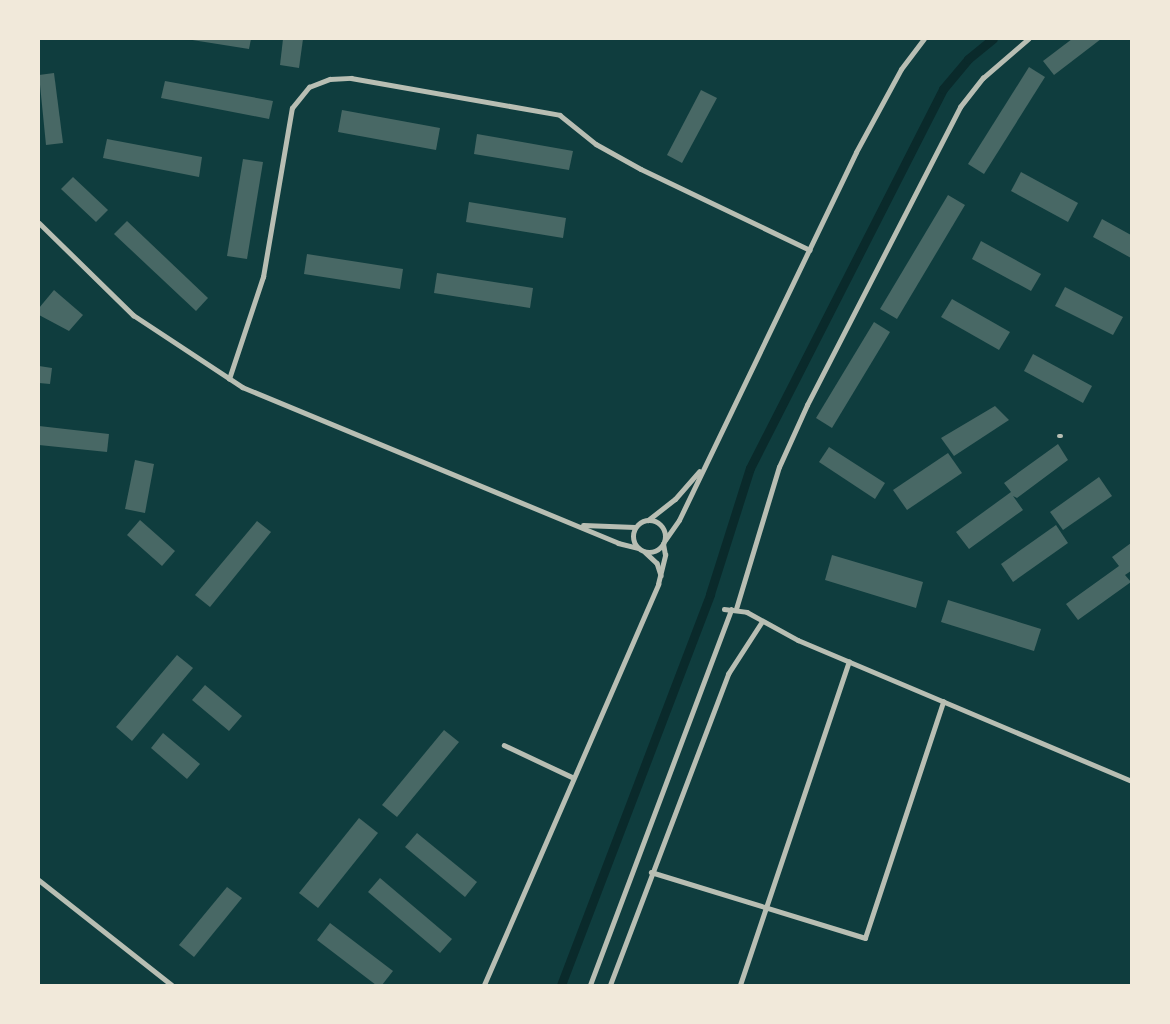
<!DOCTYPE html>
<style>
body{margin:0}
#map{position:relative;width:1170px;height:1024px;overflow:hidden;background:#0f3d3e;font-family:Montserrat,sans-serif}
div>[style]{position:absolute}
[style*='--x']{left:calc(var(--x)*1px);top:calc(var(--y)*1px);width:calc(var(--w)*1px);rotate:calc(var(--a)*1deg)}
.canal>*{height:9px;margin:-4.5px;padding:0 4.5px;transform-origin:4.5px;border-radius:4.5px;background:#0a2a2b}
.building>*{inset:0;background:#486865}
.minor>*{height:4.5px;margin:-2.25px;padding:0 2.25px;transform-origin:2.25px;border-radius:2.25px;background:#b8beb3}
.tertiary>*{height:5px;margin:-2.5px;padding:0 2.5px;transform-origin:2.5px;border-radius:2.5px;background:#b8beb3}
.tertiary>.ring{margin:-2.5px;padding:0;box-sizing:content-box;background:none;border:5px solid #b8beb3;border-radius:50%}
span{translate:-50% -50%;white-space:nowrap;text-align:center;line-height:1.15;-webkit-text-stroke:6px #f1e9da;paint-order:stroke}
.frame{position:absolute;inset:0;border:40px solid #f1e9da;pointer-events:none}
</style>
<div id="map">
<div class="canal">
<i style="--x:561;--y:985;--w:418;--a:-69.1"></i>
<i style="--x:710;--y:594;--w:132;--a:-72.4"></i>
<i style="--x:750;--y:468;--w:425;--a:-63"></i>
<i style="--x:943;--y:89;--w:39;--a:-50"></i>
<i style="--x:968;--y:59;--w:32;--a:-39"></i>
</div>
<div class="building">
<i style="clip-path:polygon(186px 39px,251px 39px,249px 49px)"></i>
<i style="clip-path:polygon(283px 39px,303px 39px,299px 68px,280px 65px)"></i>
<i style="clip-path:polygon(1072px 39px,1101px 39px,1054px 75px,1043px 61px)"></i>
<i style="clip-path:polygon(1029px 67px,1045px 77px,984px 174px,968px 164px)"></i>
<i style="clip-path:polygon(54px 73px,63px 143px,46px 145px,39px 75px)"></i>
<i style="clip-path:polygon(165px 81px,273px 101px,269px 119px,161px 98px)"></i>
<i style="clip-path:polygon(701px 90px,717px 98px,682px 163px,667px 155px)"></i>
<i style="clip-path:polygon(342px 110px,440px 128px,436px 150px,338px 132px)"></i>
<i style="clip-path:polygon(477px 134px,573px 151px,569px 170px,474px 154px)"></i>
<i style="clip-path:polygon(107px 139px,202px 157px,199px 177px,103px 158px)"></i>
<i style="clip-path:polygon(243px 159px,263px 162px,247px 259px,227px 256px)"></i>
<i style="clip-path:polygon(1021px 172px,1078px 203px,1068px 222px,1011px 191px)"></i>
<i style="clip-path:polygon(73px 177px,108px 210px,96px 222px,61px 189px)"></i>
<i style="clip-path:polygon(948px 195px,965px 205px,897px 319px,880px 309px)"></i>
<i style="clip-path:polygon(469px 202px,566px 218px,563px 238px,466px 222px)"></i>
<i style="clip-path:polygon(1102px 219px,1131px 235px,1131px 258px,1093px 237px)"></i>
<i style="clip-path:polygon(127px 221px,208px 298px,196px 311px,114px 234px)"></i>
<i style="clip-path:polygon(981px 241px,1041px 274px,1031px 291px,972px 259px)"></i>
<i style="clip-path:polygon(307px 254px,403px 269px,400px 289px,304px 274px)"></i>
<i style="clip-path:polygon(437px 273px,533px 288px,530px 308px,434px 293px)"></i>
<i style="clip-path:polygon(1065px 287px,1123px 317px,1113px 335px,1055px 306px)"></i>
<i style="clip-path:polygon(54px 290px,83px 315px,69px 331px,39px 315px,39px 308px)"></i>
<i style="clip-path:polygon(952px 299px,1010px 332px,999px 350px,941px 317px)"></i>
<i style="clip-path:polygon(874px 322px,890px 332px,832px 428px,816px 418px)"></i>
<i style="clip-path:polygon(1033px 354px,1092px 386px,1083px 403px,1024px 371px)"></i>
<i style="clip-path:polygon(39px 366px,52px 368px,50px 384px,39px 383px)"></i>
<i style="clip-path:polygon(995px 406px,1009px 420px,954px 456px,941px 438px)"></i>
<i style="clip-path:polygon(39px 426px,109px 434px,107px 452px,39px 445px)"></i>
<i style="clip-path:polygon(1058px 444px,1068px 460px,1017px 498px,1013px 496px,1023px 510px,969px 549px,956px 532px,1011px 492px,1004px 483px)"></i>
<i style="clip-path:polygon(829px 447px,885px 483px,875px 499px,819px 462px)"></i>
<i style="clip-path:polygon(948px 453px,962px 473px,907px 510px,893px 490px)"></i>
<i style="clip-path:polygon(135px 460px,154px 464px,145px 513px,125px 509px)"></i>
<i style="clip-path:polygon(1099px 477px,1112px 496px,1063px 530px,1050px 512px)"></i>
<i style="clip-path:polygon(140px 520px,175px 551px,162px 566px,127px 535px)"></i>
<i style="clip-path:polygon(257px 521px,271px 532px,210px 607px,195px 595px)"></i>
<i style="clip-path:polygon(1056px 525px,1068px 543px,1013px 582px,1001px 564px)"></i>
<i style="clip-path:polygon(1131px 543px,1131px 571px,1125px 575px,1131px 582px,1078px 620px,1066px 604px,1119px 566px,1112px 557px)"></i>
<i style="clip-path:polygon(832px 555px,923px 582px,916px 608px,825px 580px)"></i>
<i style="clip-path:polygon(948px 600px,1041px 629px,1034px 651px,941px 622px)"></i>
<i style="clip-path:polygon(177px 655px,193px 668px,132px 741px,116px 727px)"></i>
<i style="clip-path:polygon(205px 685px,242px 716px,229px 731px,192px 700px)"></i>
<i style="clip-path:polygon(444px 730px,459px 742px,397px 817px,382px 805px)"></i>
<i style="clip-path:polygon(163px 733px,200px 764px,187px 779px,151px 748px)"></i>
<i style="clip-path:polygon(359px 818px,378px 833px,318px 908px,299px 893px)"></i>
<i style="clip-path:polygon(417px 833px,477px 882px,465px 897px,405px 847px)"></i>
<i style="clip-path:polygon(380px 878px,452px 939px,440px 953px,368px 892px)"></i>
<i style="clip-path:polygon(227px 887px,242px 898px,194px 957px,179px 945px)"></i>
<i style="clip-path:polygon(330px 923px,393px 971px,382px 985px,376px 985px,317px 940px)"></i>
</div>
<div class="minor">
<i style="--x:229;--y:379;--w:108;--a:-71.6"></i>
<i style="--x:263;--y:277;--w:171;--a:-80.3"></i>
<i style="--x:292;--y:108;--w:27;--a:-51"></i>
<i style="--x:309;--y:87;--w:22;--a:-21"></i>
<i style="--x:330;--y:79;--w:21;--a:-3"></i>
<i style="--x:351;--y:78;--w:212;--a:10"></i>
<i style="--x:560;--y:115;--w:46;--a:38.9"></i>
<i style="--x:596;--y:144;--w:51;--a:29.1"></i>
<i style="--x:641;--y:169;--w:187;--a:25.6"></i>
<i style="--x:1059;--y:436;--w:2;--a:0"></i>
<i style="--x:645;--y:552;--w:16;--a:43"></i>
<i style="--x:657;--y:563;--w:13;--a:72"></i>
<i style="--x:724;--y:609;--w:23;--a:7"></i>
<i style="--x:747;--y:612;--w:58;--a:28.8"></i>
<i style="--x:798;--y:640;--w:362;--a:22.9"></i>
<i style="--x:736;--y:609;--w:148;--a:-73.2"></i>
<i style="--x:779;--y:467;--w:68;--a:-65.7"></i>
<i style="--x:807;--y:405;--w:335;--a:-62.8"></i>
<i style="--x:960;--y:107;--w:37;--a:-52"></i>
<i style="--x:983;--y:78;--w:60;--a:-40.9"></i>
<i style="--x:504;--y:745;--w:75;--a:25.2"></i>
<i style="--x:651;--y:872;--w:224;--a:17.1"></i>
<i style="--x:865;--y:938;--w:249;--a:-71.7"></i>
<i style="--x:39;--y:880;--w:169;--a:38.3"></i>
<i style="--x:484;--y:985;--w:437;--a:-66.5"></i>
<i style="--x:658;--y:584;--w:30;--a:-76"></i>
<i style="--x:665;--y:555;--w:11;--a:-100"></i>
<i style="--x:590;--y:985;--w:401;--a:-69.4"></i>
<i style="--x:610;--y:985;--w:333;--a:-69.2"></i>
<i style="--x:728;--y:674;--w:61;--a:-57.1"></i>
<i style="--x:740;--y:985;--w:341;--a:-71.4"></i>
</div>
<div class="tertiary">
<i style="--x:39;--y:223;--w:132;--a:44.4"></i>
<i style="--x:133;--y:315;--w:131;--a:33.4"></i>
<i style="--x:242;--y:387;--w:407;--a:22.5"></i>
<i style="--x:618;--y:543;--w:21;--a:14"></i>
<i class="ring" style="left:633px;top:520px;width:27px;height:27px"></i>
<i style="--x:648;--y:520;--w:34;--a:-38"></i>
<i style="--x:675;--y:499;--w:37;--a:-49"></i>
<i style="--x:583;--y:525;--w:52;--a:2.2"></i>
<i style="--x:665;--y:540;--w:24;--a:-55"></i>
<i style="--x:679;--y:520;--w:408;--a:-64.3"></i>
<i style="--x:856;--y:152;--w:94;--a:-61.5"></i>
<i style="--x:901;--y:69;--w:38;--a:-53"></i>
</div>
<div class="frame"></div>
</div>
